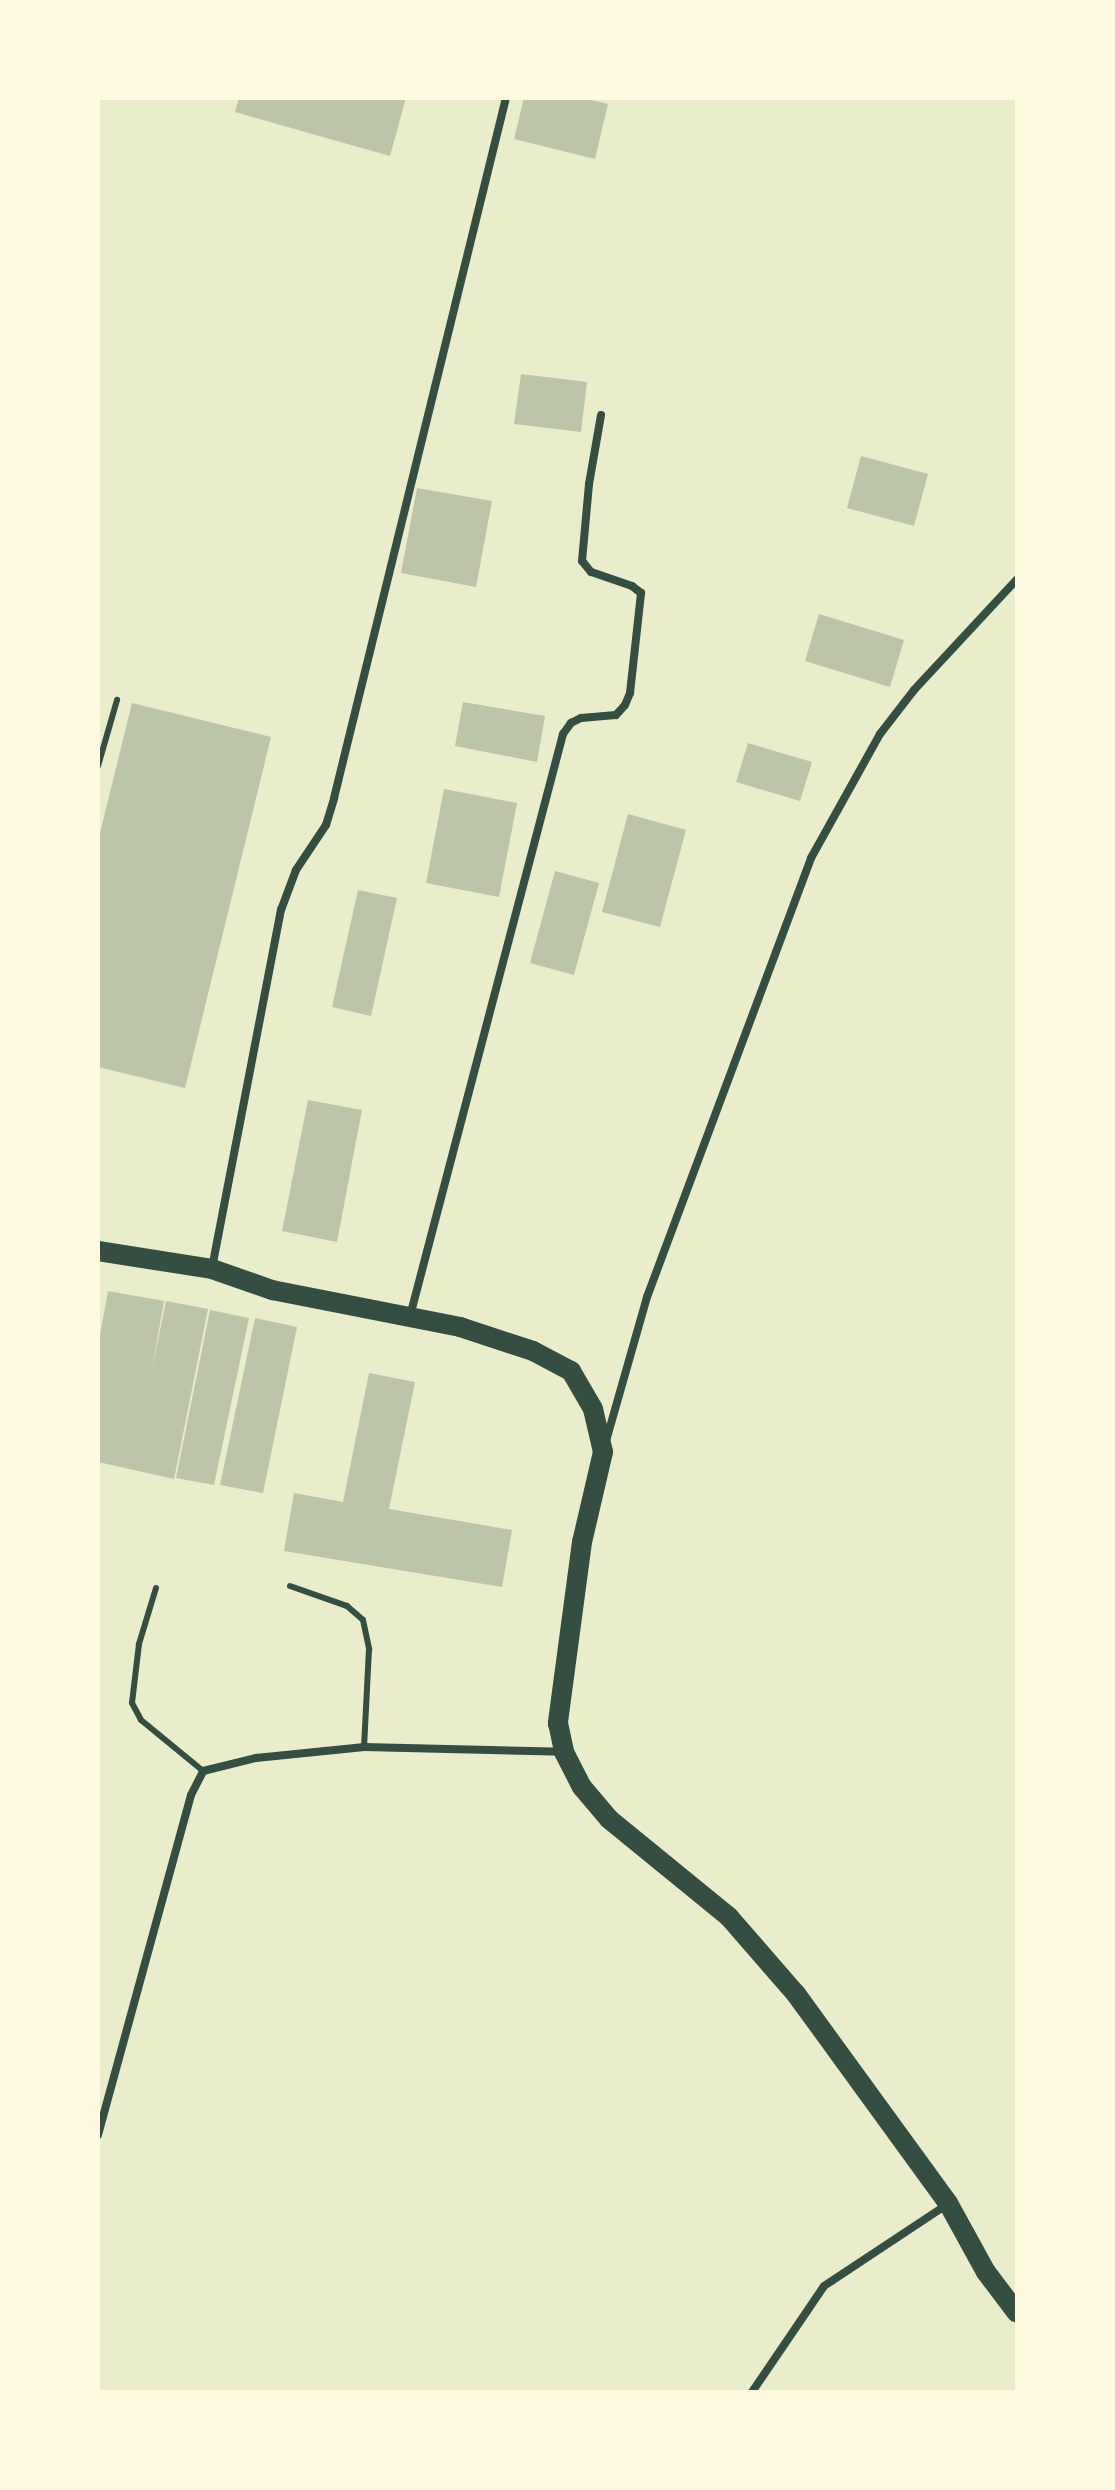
<!DOCTYPE html>
<style>
body{margin:0}
#map{position:relative;width:1115px;height:2490px;overflow:hidden;background:#e9edc9;font-family:Rubik,sans-serif}
div>[style]{position:absolute}
[style*='--x']{left:calc(var(--x)*1px);top:calc(var(--y)*1px);width:calc(var(--w)*1px);rotate:calc(var(--a)*1deg)}
.building>*{inset:0;background:#bcc5a7}
.service>*{height:6px;margin:-3px;padding:0 3px;transform-origin:3px;border-radius:3px;background:#344e41}
.minor>*{height:8px;margin:-4px;padding:0 4px;transform-origin:4px;border-radius:4px;background:#344e41}
.primary>*{height:20px;margin:-10px;padding:0 10px;transform-origin:10px;border-radius:10px;background:#344e41}
span{translate:-50% -50%;white-space:nowrap;text-align:center;line-height:1.15;-webkit-text-stroke:7px #fefae0;paint-order:stroke}
.frame{position:absolute;inset:0;border:100px solid #fefae0;pointer-events:none}
</style>
<div id="map">
<div class="building">
<i style="clip-path:polygon(239px 98px,406px 98px,390px 156px,235px 112px)"></i>
<i style="clip-path:polygon(524px 98px,584px 98px,608px 104px,595px 159px,514px 139px)"></i>
<i style="clip-path:polygon(521px 374px,587px 382px,581px 432px,514px 424px)"></i>
<i style="clip-path:polygon(861px 456px,928px 474px,914px 526px,847px 508px)"></i>
<i style="clip-path:polygon(417px 488px,492px 501px,476px 587px,401px 573px)"></i>
<i style="clip-path:polygon(819px 614px,904px 640px,890px 687px,805px 661px)"></i>
<i style="clip-path:polygon(463px 702px,545px 716px,537px 762px,455px 746px)"></i>
<i style="clip-path:polygon(132px 703px,271px 737px,185px 1088px,98px 1067px,98px 841px)"></i>
<i style="clip-path:polygon(748px 743px,812px 762px,800px 801px,736px 782px)"></i>
<i style="clip-path:polygon(444px 789px,517px 803px,499px 897px,426px 883px)"></i>
<i style="clip-path:polygon(628px 814px,686px 830px,660px 927px,602px 912px)"></i>
<i style="clip-path:polygon(555px 871px,599px 883px,574px 975px,530px 963px)"></i>
<i style="clip-path:polygon(358px 890px,397px 898px,371px 1016px,332px 1007px)"></i>
<i style="clip-path:polygon(308px 1100px,362px 1110px,337px 1242px,282px 1231px)"></i>
<i style="clip-path:polygon(108px 1291px,164px 1301px,152px 1370px,166px 1301px,208px 1309px,174px 1479px,98px 1462px,98px 1346px)"></i>
<i style="clip-path:polygon(210px 1310px,249px 1318px,214px 1485px,176px 1478px)"></i>
<i style="clip-path:polygon(255px 1318px,297px 1327px,263px 1493px,220px 1485px)"></i>
<i style="clip-path:polygon(369px 1373px,415px 1382px,389px 1509px,512px 1530px,502px 1587px,284px 1551px,294px 1493px,343px 1502px)"></i>
</div>
<div class="service">
<i style="--x:98;--y:766;--w:69;--a:-73.9"></i>
<i style="--x:290;--y:1586;--w:60;--a:19.3"></i>
<i style="--x:347;--y:1606;--w:21;--a:41"></i>
<i style="--x:363;--y:1620;--w:30;--a:78"></i>
<i style="--x:369;--y:1649;--w:98;--a:92.9"></i>
<i style="--x:156;--y:1588;--w:59;--a:106.9"></i>
<i style="--x:139;--y:1644;--w:59;--a:96.8"></i>
<i style="--x:132;--y:1703;--w:19;--a:62"></i>
<i style="--x:141;--y:1720;--w:80;--a:39.4"></i>
</div>
<div class="minor">
<i style="--x:212;--y:1268;--w:365;--a:-79.1"></i>
<i style="--x:281;--y:910;--w:43;--a:-69.4"></i>
<i style="--x:296;--y:870;--w:54;--a:-56.3"></i>
<i style="--x:326;--y:825;--w:28;--a:-73"></i>
<i style="--x:334;--y:798;--w:721;--a:-76.2"></i>
<i style="--x:410;--y:1316;--w:602;--a:-75.27"></i>
<i style="--x:563;--y:734;--w:14;--a:-54"></i>
<i style="--x:571;--y:723;--w:11;--a:-27"></i>
<i style="--x:581;--y:718;--w:35;--a:-5"></i>
<i style="--x:616;--y:715;--w:13;--a:-48"></i>
<i style="--x:625;--y:705;--w:13;--a:-67"></i>
<i style="--x:630;--y:693;--w:101;--a:-83.7"></i>
<i style="--x:641;--y:593;--w:11;--a:-142"></i>
<i style="--x:632;--y:586;--w:43;--a:-161.1"></i>
<i style="--x:591;--y:572;--w:14;--a:-129"></i>
<i style="--x:582;--y:561;--w:77;--a:-84.8"></i>
<i style="--x:589;--y:484;--w:70;--a:-80.1"></i>
<i style="--x:606;--y:1441;--w:150;--a:-74.1"></i>
<i style="--x:647;--y:1297;--w:469;--a:-69.5"></i>
<i style="--x:811;--y:858;--w:142;--a:-60.9"></i>
<i style="--x:880;--y:734;--w:56;--a:-52.3"></i>
<i style="--x:914;--y:690;--w:151;--a:-47.1"></i>
<i style="--x:98;--y:2135;--w:352;--a:-74.7"></i>
<i style="--x:191;--y:1795;--w:27;--a:-63"></i>
<i style="--x:203;--y:1771;--w:55;--a:-13.8"></i>
<i style="--x:256;--y:1758;--w:109;--a:-5.8"></i>
<i style="--x:364;--y:1747;--w:199;--a:1.4"></i>
<i style="--x:752;--y:2392;--w:128;--a:-55.8"></i>
<i style="--x:824;--y:2286;--w:149;--a:-33.5"></i>
</div>
<div class="primary">
<i style="--x:98;--y:1251;--w:115;--a:9"></i>
<i style="--x:212;--y:1269;--w:64;--a:19.3"></i>
<i style="--x:272;--y:1290;--w:192;--a:11.1"></i>
<i style="--x:460;--y:1327;--w:77;--a:18.2"></i>
<i style="--x:533;--y:1351;--w:43;--a:27.8"></i>
<i style="--x:571;--y:1371;--w:44;--a:59.9"></i>
<i style="--x:593;--y:1409;--w:44;--a:76.9"></i>
<i style="--x:603;--y:1452;--w:92;--a:103.1"></i>
<i style="--x:582;--y:1542;--w:183;--a:97.6"></i>
<i style="--x:558;--y:1723;--w:30;--a:78"></i>
<i style="--x:564;--y:1752;--w:39;--a:63"></i>
<i style="--x:582;--y:1787;--w:42;--a:49.8"></i>
<i style="--x:609;--y:1819;--w:155;--a:39.2"></i>
<i style="--x:729;--y:1917;--w:102;--a:49"></i>
<i style="--x:796;--y:1994;--w:258;--a:54"></i>
<i style="--x:948;--y:2203;--w:79;--a:61.2"></i>
<i style="--x:986;--y:2272;--w:51;--a:52.9"></i>
</div>
<div class="frame"></div>
</div>
